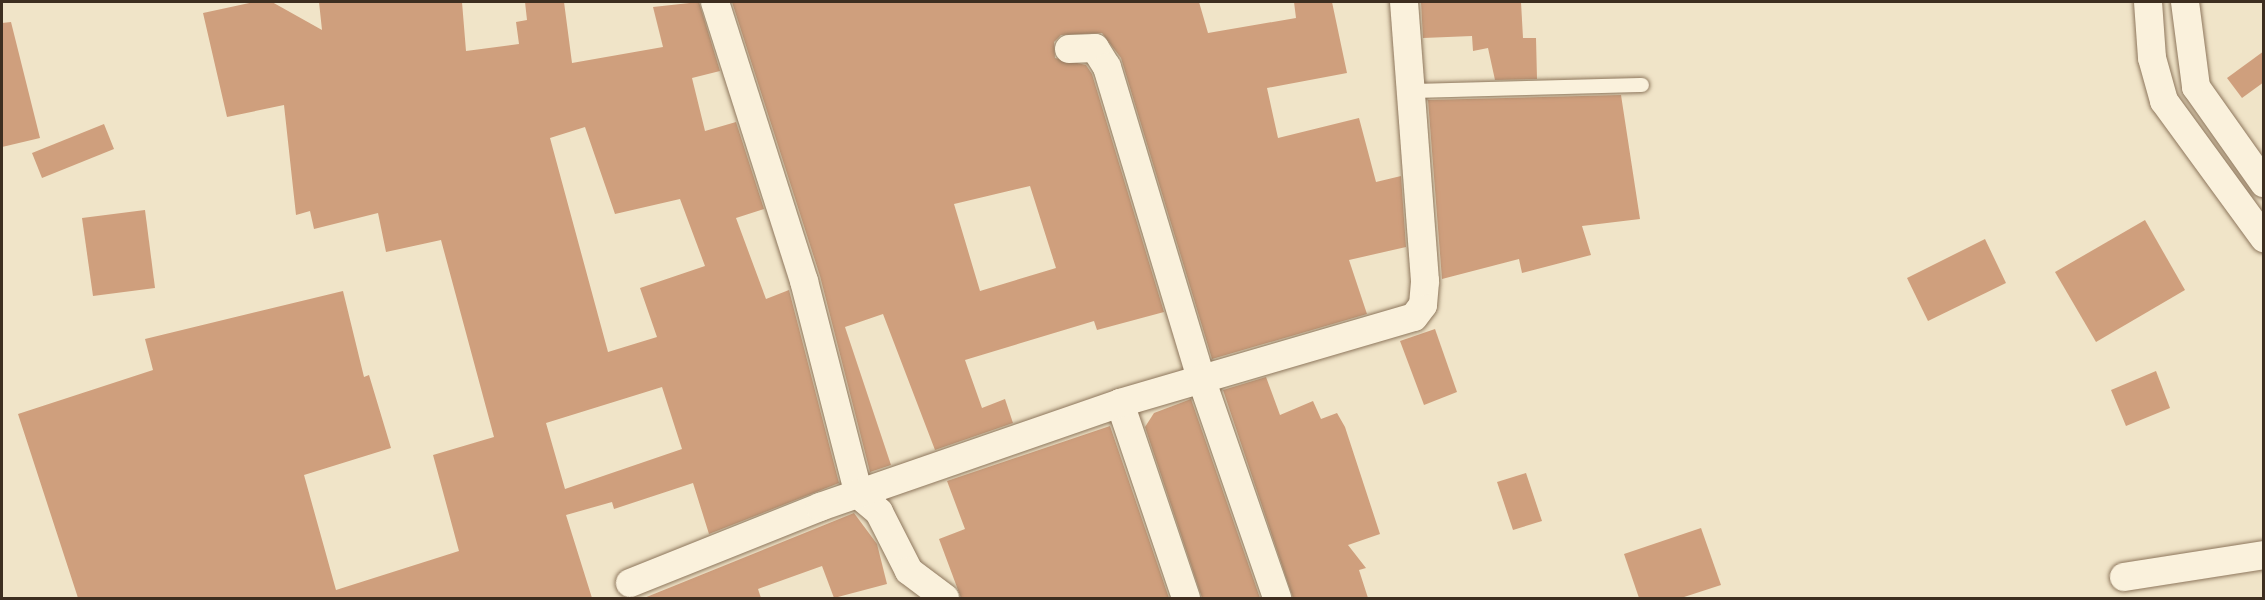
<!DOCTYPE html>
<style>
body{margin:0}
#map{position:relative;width:2265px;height:600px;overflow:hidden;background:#f0e4c8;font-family:"Roboto Serif",serif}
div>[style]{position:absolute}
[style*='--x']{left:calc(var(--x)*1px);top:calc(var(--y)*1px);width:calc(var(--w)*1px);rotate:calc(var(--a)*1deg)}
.building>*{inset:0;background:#cf9f7d}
.roads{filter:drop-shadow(0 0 2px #8d765c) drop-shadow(0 0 2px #8d765c)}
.lane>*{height:14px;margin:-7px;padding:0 7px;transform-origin:7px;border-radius:7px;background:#faf1dc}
.street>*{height:28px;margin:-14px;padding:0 14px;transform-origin:14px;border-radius:14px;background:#faf1dc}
span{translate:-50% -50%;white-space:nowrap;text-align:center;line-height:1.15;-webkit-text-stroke:4.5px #f7eed8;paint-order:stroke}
.frame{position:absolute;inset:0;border:3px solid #3d2e20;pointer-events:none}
</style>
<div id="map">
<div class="building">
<i style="clip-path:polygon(evenodd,254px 2px,272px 2px,322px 30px,319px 2px,462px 2px,466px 51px,519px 44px,516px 22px,527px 20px,525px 2px,564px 2px,572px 63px,663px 47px,653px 7px,699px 2px,720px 71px,692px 78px,705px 131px,736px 122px,764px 209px,736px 218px,766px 299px,789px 290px,839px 483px,709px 534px,693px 483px,614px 509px,612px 502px,566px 515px,592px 598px,78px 598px,18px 414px,153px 370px,145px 339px,343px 291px,364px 377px,369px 375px,391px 448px,304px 475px,336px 590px,459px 551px,433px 455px,494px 437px,441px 240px,386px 252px,378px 213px,314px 229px,310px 211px,296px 215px,284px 105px,227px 117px,203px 13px,254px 2px,585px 127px,615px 214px,680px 199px,705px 266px,640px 288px,657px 337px,608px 352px,550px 138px,585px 127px,254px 2px,662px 387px,682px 449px,565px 489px,546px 423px,662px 387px)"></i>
<i style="clip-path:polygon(evenodd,732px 2px,1199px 2px,1208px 33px,1296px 18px,1294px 2px,1332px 2px,1347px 73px,1267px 88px,1278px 138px,1359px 118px,1376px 182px,1401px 176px,1406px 247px,1349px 260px,1367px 314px,1212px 359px,1121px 58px,1102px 33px,1061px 35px,1054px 42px,1055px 58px,1086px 65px,1092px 74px,1164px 312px,1097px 330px,1094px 321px,965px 360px,982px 408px,1005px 399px,1013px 423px,935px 450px,883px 314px,845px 327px,891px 465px,870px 472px,820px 276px,732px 2px,1030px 186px,1056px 268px,980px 291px,954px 204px,1030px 186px)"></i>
<i style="clip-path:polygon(1421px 2px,1521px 2px,1523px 38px,1536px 38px,1537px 79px,1495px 80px,1488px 48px,1473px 51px,1472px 36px,1423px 38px)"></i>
<i style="clip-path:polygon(11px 22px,40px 138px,2px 147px,2px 23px)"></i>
<i style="clip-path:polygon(2264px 51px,2264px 82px,2242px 98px,2227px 78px)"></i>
<i style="clip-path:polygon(1621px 95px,1640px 219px,1582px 226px,1591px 255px,1522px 273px,1519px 259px,1442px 279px,1428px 100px)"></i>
<i style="clip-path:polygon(104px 124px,114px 149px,42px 178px,32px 153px)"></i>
<i style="clip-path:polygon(145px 210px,155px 288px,93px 296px,82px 218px)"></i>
<i style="clip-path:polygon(2145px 220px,2185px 290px,2096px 342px,2055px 272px)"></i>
<i style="clip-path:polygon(1985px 239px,2006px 283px,1928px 321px,1907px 278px)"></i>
<i style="clip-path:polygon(1435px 329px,1457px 392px,1424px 405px,1400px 341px)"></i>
<i style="clip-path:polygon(2156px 371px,2170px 408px,2126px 426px,2111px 390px)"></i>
<i style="clip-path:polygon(1266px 377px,1280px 415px,1313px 401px,1321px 419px,1337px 413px,1345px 427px,1380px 534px,1348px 545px,1366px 568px,1359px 570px,1368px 598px,1293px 598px,1223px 390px)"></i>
<i style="clip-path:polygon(1191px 399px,1260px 598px,1202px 598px,1145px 427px,1154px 413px)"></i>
<i style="clip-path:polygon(1110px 426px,1169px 598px,961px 598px,939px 539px,965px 529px,947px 481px)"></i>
<i style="clip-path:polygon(1526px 473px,1542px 521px,1513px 530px,1497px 482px)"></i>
<i style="clip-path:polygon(854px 513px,877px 544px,887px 584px,834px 598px,822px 566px,758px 589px,761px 598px,644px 598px)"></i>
<i style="clip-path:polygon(1701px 528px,1721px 585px,1681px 598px,1639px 598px,1624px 554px)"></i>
</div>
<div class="roads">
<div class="lane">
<i style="--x:1411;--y:91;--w:231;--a:-1.5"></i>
</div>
<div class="street">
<i style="--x:715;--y:2;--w:293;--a:72.3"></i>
<i style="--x:804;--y:281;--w:221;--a:75.6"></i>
<i style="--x:859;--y:495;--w:26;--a:40"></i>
<i style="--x:879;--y:512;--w:66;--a:63"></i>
<i style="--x:909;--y:571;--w:45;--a:36.9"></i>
<i style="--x:2148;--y:2;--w:56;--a:85.9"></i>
<i style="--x:2152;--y:58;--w:45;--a:74.4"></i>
<i style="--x:2164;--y:101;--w:170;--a:53.9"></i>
<i style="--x:2185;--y:2;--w:86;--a:82.6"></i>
<i style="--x:2196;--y:87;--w:118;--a:54.7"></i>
<i style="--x:1069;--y:49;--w:26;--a:-2"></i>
<i style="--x:1095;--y:48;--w:22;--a:58"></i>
<i style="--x:1107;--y:67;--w:325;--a:73.2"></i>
<i style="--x:1201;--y:378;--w:233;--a:70.9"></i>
<i style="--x:1120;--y:403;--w:206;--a:71.3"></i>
<i style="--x:2124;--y:577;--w:142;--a:-8.9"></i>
<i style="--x:630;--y:583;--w:205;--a:-21.8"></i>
<i style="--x:820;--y:507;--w:318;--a:-19.1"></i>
<i style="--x:1120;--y:403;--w:306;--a:-16.3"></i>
<i style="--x:1414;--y:317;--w:15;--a:-53"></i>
<i style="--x:1423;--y:305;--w:24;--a:-85"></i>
<i style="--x:1425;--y:281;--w:280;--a:-94.3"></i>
</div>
</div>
<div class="frame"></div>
</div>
